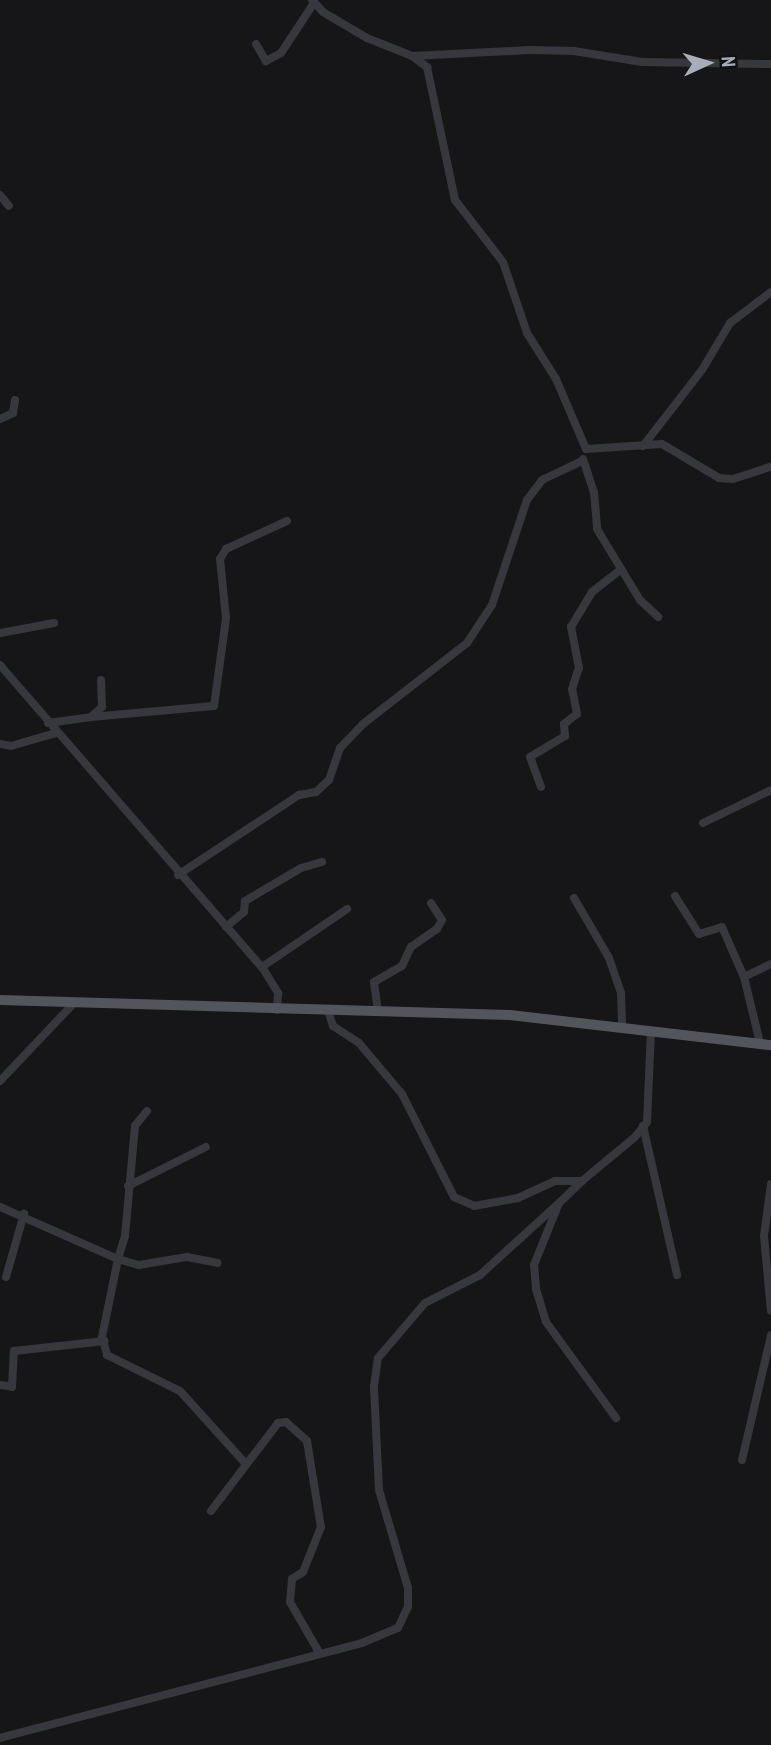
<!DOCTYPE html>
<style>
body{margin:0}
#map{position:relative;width:771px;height:1745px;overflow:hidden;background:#161618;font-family:"PT Sans Narrow",sans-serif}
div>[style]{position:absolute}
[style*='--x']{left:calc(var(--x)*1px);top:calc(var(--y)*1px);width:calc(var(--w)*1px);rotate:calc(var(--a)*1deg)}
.minor>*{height:8px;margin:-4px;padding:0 4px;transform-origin:4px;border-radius:4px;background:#37383d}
.major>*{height:10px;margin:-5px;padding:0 5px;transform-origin:5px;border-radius:5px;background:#53555c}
span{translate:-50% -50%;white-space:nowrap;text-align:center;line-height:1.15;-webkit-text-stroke:6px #111113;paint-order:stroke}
.north{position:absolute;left:673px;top:28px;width:70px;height:70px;-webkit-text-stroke:5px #111113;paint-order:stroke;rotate:86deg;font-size:19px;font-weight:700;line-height:28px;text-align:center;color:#a8adb8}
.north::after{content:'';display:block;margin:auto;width:24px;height:32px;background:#a8adb8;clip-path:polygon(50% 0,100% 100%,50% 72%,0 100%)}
</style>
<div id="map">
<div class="minor">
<i style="--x:312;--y:0;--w:16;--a:47"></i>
<i style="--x:323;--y:12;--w:51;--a:30.6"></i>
<i style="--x:367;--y:38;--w:48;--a:21.8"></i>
<i style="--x:412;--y:56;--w:117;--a:-2.9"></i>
<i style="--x:529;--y:50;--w:45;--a:1.3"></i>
<i style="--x:574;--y:51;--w:69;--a:9.2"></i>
<i style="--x:642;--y:62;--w:129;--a:0.9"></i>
<i style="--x:256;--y:44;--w:20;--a:60"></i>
<i style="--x:266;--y:61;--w:17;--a:-28"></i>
<i style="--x:281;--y:53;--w:60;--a:-56.6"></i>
<i style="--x:412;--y:56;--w:19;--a:36"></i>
<i style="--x:427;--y:67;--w:136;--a:78.1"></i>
<i style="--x:455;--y:200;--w:78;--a:52.3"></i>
<i style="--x:503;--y:262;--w:75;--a:71.3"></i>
<i style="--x:527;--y:333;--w:54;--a:57.8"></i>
<i style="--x:556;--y:379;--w:76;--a:66.8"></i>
<i style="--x:586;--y:449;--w:76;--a:-3.8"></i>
<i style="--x:662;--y:444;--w:66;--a:30.8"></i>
<i style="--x:719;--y:478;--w:14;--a:4"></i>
<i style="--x:733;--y:479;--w:40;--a:-18"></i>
<i style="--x:0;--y:195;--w:14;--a:51"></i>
<i style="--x:0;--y:419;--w:14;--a:-25"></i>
<i style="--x:13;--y:413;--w:13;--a:-81"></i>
<i style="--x:643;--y:446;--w:96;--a:-52.2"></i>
<i style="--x:702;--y:370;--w:55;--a:-59.2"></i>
<i style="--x:730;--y:323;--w:51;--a:-37.1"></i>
<i style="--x:583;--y:459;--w:35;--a:72"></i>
<i style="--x:594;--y:492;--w:37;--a:85"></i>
<i style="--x:597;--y:529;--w:83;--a:58.8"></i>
<i style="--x:640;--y:600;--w:25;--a:43"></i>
<i style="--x:0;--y:633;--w:55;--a:-10.5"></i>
<i style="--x:0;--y:665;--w:400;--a:49.1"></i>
<i style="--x:262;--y:967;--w:31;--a:58"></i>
<i style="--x:278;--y:993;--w:17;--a:93"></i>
<i style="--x:91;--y:717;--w:123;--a:-5.1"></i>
<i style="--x:214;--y:706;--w:89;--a:-82.2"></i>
<i style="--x:226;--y:618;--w:59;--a:-95.8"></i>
<i style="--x:220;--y:559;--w:12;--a:-59"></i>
<i style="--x:226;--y:549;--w:67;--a:-24.7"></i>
<i style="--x:48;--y:723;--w:43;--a:-7.9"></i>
<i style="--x:91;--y:717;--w:15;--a:-42"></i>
<i style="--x:102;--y:707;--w:27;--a:-92"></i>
<i style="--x:0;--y:744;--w:11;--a:10"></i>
<i style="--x:11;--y:746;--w:47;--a:-16.1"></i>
<i style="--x:541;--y:787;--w:32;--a:-110"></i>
<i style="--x:530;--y:757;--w:41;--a:-31"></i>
<i style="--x:565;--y:736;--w:12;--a:-95"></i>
<i style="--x:564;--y:724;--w:16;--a:-38"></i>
<i style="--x:577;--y:714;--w:25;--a:-101"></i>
<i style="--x:572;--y:689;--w:22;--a:-72"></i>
<i style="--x:579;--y:668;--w:42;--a:-101"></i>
<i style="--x:571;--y:627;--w:41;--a:-59"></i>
<i style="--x:592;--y:592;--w:36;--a:-38"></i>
<i style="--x:703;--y:823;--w:76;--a:-25.9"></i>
<i style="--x:178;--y:875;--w:145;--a:-33.5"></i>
<i style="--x:299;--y:795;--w:17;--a:-10"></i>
<i style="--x:316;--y:792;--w:18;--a:-43"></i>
<i style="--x:329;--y:780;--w:34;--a:-71"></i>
<i style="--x:340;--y:748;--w:33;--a:-46"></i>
<i style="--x:363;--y:724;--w:132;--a:-37.9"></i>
<i style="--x:467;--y:643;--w:45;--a:-56.7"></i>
<i style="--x:492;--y:605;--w:111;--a:-71.6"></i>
<i style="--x:527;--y:500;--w:25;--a:-53"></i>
<i style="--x:542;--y:480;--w:44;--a:-25.4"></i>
<i style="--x:675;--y:896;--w:45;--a:57.7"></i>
<i style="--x:699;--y:934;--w:24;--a:-17"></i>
<i style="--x:722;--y:927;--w:55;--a:66.3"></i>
<i style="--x:574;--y:898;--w:69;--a:59.7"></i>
<i style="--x:609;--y:958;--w:37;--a:71"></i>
<i style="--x:621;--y:993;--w:35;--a:88"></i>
<i style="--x:226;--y:927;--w:23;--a:-40"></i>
<i style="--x:244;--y:912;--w:11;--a:-85"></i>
<i style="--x:245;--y:901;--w:65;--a:-30.5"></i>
<i style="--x:301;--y:868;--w:22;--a:-16"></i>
<i style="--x:262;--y:967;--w:103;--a:-34.3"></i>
<i style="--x:328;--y:1010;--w:17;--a:73"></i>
<i style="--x:333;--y:1026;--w:31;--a:33"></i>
<i style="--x:359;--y:1043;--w:67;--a:49.9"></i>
<i style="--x:402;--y:1094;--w:115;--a:63.2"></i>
<i style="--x:454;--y:1197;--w:22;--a:24"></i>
<i style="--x:474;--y:1206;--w:45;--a:-10.3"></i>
<i style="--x:518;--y:1198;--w:41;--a:-24.7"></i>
<i style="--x:555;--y:1181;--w:27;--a:0"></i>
<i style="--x:582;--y:1181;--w:69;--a:-39.7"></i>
<i style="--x:635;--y:1137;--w:19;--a:-51"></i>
<i style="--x:647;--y:1122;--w:91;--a:-87.5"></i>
<i style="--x:378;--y:1011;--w:29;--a:-98"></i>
<i style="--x:374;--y:982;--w:32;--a:-30"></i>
<i style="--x:402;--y:966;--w:21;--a:-65"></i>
<i style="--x:411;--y:947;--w:32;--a:-35"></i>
<i style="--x:437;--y:929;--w:10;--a:-61"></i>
<i style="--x:442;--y:920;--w:20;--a:-123"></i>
<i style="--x:760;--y:1043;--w:68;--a:-103.6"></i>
<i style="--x:744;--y:977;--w:30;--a:-26"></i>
<i style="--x:0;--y:1081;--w:108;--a:-46.5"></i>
<i style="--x:147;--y:1111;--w:19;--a:129"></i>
<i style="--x:135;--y:1126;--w:110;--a:95.2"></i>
<i style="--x:125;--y:1236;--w:24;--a:107"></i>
<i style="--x:118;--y:1259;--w:22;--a:16"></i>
<i style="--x:139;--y:1265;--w:49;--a:-9.5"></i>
<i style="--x:187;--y:1257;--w:31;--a:11"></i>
<i style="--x:643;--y:1126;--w:153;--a:77.1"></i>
<i style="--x:582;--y:1181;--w:32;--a:136"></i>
<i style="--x:559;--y:1203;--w:67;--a:112"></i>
<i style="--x:534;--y:1265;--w:24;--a:85"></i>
<i style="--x:536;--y:1289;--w:34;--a:73"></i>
<i style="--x:546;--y:1322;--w:119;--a:53.9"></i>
<i style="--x:771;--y:1184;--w:52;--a:97.7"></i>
<i style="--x:764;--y:1236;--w:75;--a:84.7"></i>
<i style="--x:128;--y:1186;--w:87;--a:-26.6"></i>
<i style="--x:0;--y:1207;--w:129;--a:23.8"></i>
<i style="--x:118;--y:1259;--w:80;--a:101.6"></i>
<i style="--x:102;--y:1337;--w:19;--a:74"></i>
<i style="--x:107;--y:1355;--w:81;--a:26.3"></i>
<i style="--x:180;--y:1391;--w:98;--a:47.9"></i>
<i style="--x:6;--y:1277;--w:66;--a:-74.1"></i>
<i style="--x:0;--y:1385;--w:12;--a:9"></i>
<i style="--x:12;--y:1387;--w:36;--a:-87"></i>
<i style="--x:14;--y:1351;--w:91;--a:-6.3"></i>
<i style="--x:742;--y:1460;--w:128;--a:-76.9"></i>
<i style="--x:211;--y:1511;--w:111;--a:-52.7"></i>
<i style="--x:278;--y:1423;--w:8;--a:-7"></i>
<i style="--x:286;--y:1422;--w:28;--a:42"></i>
<i style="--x:307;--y:1441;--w:87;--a:80.8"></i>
<i style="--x:321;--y:1527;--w:48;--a:111.8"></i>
<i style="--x:303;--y:1572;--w:13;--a:148"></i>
<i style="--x:292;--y:1579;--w:23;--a:95"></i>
<i style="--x:290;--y:1602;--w:60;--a:60"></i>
<i style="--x:0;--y:1738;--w:374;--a:-14.7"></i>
<i style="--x:362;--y:1643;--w:39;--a:-23"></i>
<i style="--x:398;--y:1628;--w:23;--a:-65"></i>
<i style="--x:408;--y:1607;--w:19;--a:-90"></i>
<i style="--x:408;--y:1588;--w:102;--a:-106.5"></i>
<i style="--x:379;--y:1490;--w:104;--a:-92.8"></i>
<i style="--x:374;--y:1386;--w:28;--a:-82"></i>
<i style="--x:378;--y:1358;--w:72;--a:-49.5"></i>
<i style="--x:425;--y:1303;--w:62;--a:-27"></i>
<i style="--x:480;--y:1275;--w:107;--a:-42.3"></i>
</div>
<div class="major">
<i style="--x:0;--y:1000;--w:510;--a:1.68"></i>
<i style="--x:510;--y:1015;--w:263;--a:6.6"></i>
</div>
<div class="north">N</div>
</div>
